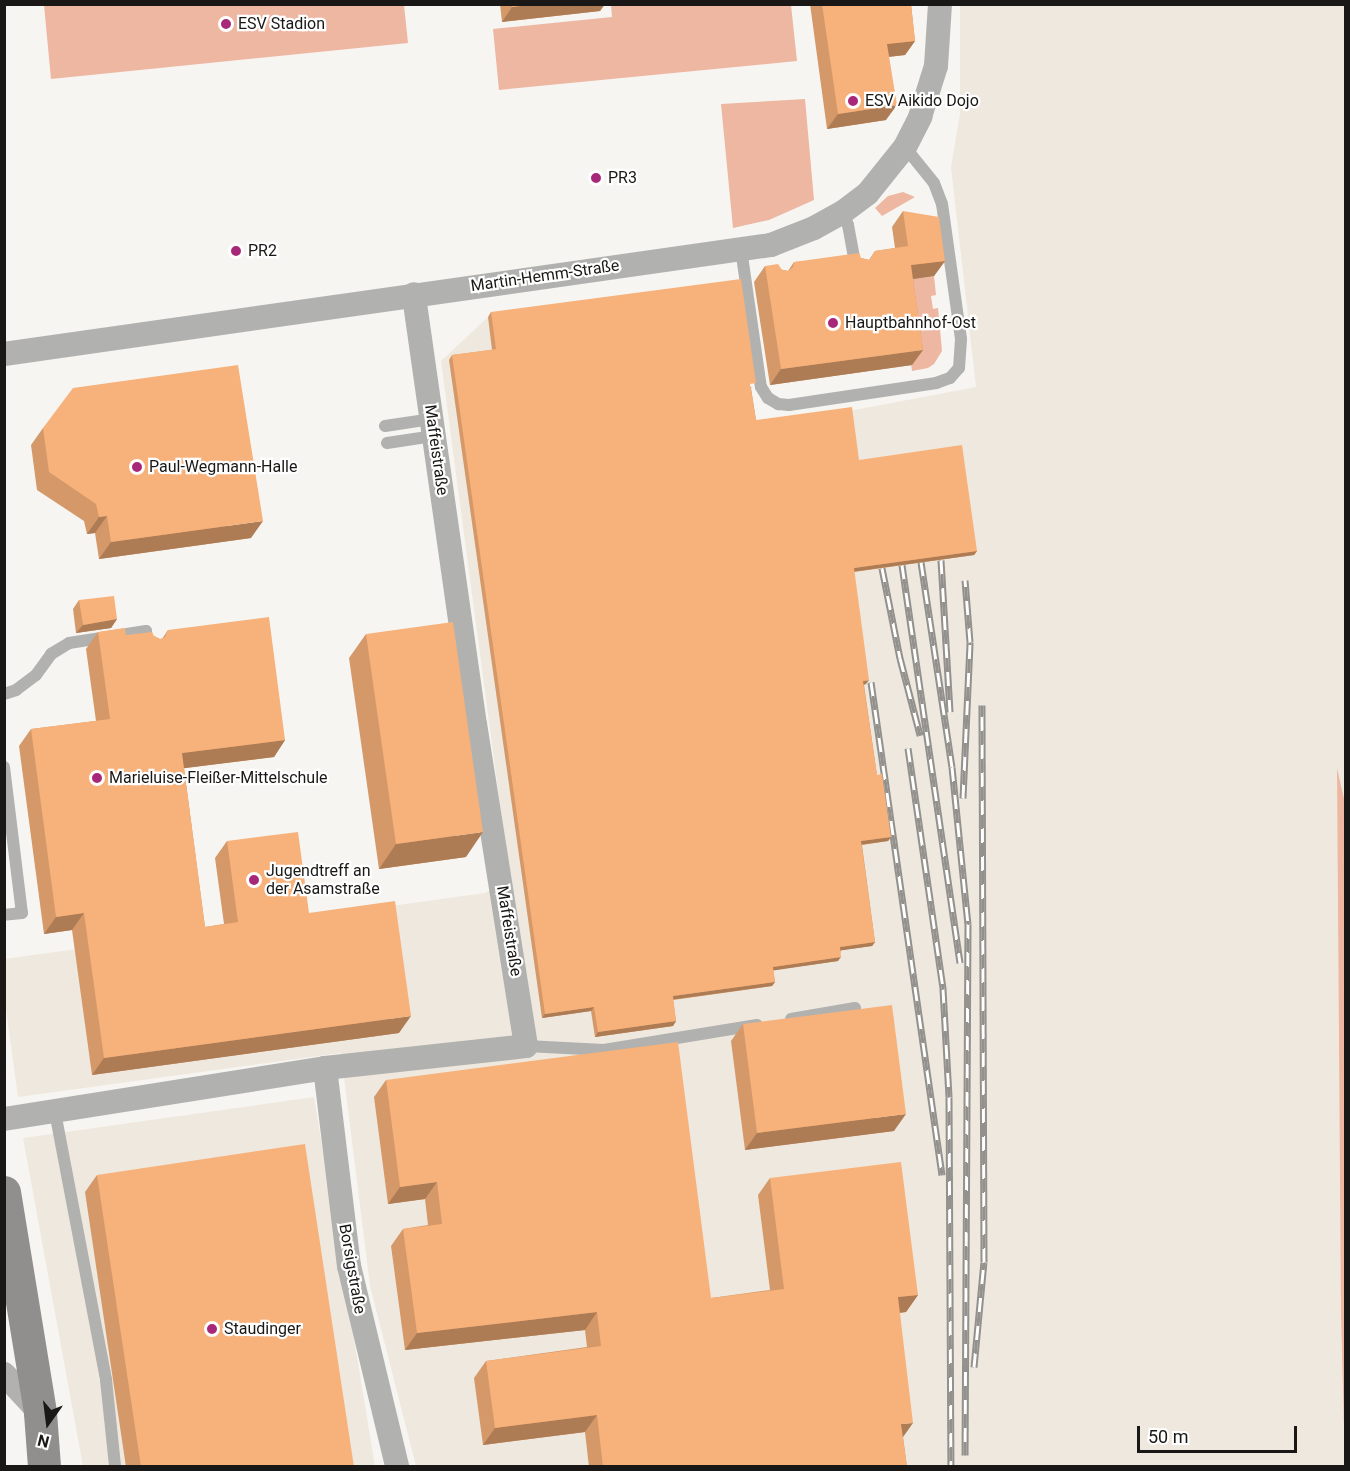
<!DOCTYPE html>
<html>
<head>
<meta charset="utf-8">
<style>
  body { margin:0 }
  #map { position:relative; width:1350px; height:1471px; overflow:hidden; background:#f7f5f1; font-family:Roboto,sans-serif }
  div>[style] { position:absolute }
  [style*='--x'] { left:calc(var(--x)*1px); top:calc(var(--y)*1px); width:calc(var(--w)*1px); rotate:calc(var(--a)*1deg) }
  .built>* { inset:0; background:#efe8de }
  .green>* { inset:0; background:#edb7a2 }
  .lane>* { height:12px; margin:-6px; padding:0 6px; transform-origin:6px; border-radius:6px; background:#b1b1af }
  .street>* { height:24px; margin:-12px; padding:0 12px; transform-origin:12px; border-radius:12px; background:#b1b1af }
  .secondary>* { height:33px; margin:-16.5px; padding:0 16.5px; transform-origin:16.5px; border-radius:16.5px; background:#908f8d }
  .rail>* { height:7px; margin-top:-3.5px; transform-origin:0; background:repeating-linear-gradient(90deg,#fff 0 14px,#92918d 0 28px); box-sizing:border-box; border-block:2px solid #92918d }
  .wall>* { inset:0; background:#d49869 }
  .shaded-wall>* { inset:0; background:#ad7c55 }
  .building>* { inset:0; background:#f7b17a }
  .dots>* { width:16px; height:16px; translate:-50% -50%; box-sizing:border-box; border:3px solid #fff; border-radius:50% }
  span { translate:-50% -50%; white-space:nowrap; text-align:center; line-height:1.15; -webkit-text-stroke:4.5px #fff; paint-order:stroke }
  .poi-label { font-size:16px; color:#191816 }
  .left { translate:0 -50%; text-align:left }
  .street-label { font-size:16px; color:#191816 }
  .frame { position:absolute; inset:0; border:6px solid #191816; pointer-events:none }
  .north { position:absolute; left:18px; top:1393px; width:60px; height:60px; -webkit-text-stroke:4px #fff; paint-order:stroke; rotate:194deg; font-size:16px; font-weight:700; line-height:24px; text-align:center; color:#191816 }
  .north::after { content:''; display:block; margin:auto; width:21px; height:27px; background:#191816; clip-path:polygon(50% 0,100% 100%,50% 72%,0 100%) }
  .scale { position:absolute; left:1137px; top:1426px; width:160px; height:27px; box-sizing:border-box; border:3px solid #191816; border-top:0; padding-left:8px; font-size:18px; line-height:21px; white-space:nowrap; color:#191816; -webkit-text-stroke:4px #fff; paint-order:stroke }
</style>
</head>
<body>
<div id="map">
  <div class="built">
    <i style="clip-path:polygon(960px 5px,1345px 5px,1345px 1466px,416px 1466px,370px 1286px,341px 1053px,18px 1097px,5px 1002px,4px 959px,485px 893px,510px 880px,441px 361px,488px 317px,732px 283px,753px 424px,849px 411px,976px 387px,951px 167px,960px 114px)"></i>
    <i style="clip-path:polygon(314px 1097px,375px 1466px,83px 1466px,23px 1138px)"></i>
  </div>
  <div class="green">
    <i style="clip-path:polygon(44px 5px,404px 5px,408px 43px,51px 79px)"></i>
    <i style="clip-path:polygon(611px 5px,791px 5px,797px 61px,499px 90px,493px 29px,612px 17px)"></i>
    <i style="clip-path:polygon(805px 99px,814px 200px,769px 220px,733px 228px,721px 104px)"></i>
    <i style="clip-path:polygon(903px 192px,915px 197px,882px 216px,875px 208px,888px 196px)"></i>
    <i style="clip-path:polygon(934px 276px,936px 295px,931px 296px,933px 309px,938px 308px,942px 351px,934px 364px,928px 368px,912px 371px,900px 281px)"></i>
    <i style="clip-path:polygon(1337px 768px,1346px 808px,1345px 1466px,1341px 1313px)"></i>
  </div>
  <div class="lane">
    <i style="--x:843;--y:212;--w:14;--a:69"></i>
    <i style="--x:848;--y:225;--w:44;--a:79.5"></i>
    <i style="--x:741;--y:249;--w:139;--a:81.8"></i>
    <i style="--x:761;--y:387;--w:13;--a:58"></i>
    <i style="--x:768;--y:398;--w:12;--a:31"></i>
    <i style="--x:778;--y:404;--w:11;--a:5"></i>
    <i style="--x:789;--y:405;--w:149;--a:-8.5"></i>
    <i style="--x:936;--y:383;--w:15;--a:-20"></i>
    <i style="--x:950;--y:378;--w:13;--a:-48"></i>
    <i style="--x:959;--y:368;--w:29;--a:-86"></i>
    <i style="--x:961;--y:339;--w:136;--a:-98"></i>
    <i style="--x:942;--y:204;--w:22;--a:-111"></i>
    <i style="--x:934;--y:183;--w:46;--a:-128.9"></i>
    <i style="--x:385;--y:426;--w:48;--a:-8.5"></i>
    <i style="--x:387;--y:443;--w:48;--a:-8.5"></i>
    <i style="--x:4;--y:694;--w:13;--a:-18"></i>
    <i style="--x:16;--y:690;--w:25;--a:-37"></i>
    <i style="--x:36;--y:675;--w:26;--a:-54"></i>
    <i style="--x:51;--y:654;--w:21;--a:-31"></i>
    <i style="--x:69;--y:643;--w:78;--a:-8.9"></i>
    <i style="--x:146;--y:631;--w:17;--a:83"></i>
    <i style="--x:4;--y:767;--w:147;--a:83"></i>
    <i style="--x:22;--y:913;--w:18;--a:174"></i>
    <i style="--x:791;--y:1019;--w:65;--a:-9.8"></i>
    <i style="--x:526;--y:1046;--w:78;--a:2.9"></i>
    <i style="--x:604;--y:1050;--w:155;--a:-9.3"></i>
    <i style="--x:55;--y:1112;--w:273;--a:79.2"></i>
    <i style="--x:106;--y:1380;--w:86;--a:84"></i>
  </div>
  <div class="street">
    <i style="--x:4;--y:354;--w:775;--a:-8.09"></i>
    <i style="--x:771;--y:245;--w:46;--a:-21.6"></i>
    <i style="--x:814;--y:228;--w:33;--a:-29"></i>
    <i style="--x:843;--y:212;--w:31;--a:-37"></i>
    <i style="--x:868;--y:193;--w:59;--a:-51.2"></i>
    <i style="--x:905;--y:147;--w:34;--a:-63"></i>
    <i style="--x:920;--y:117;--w:53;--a:-72.6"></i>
    <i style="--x:936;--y:66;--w:62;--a:-86.3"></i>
    <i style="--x:325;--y:1068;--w:199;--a:83.1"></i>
    <i style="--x:349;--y:1266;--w:206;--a:76.5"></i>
    <i style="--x:4;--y:1119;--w:325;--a:-9"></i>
    <i style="--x:325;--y:1068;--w:202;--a:-6.2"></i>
    <i style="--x:526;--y:1046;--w:325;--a:-99"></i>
    <i style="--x:475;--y:725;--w:435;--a:-98.1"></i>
    <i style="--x:4;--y:1374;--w:53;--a:47.3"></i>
  </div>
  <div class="secondary">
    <i style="--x:4;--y:1192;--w:224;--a:80.7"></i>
    <i style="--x:40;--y:1413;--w:53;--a:85.7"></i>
  </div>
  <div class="rail">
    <i style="--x:941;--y:560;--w:152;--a:86.6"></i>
    <i style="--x:921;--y:562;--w:207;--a:81.4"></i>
    <i style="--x:952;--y:767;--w:158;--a:84.2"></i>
    <i style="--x:968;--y:924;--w:531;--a:90.32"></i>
    <i style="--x:902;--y:565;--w:402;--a:81.7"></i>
    <i style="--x:882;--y:568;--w:92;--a:78.7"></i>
    <i style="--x:900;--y:658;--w:80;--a:75.4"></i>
    <i style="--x:871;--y:682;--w:498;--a:81.8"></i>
    <i style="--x:908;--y:748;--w:244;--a:81.7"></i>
    <i style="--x:943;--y:989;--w:108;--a:86.8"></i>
    <i style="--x:949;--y:1097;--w:369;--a:89.7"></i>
    <i style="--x:963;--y:798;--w:156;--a:-87.4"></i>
    <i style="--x:970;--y:642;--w:62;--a:-94.6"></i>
    <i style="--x:974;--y:1367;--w:105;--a:-84.6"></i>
    <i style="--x:984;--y:1262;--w:557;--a:-90.21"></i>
  </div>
  <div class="wall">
    <i style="clip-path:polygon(500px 4px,605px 4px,600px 11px,502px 22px)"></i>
    <i style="clip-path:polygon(810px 4px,911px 4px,915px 41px,905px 55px,889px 57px,886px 120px,827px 129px)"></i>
    <i style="clip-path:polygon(903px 211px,945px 261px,934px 276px,913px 279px,923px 350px,912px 365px,770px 385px,754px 282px,765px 266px,788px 271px,794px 262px,861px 258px,869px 260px,875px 251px,895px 248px,892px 227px)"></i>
    <i style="clip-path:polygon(491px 312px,753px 388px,751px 388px,756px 420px,859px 460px,977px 551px,974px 555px,854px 572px,866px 684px,864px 685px,877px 775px,891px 837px,888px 841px,862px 845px,875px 942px,872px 946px,841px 950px,838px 961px,773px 970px,775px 982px,772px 986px,673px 1000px,676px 1021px,673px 1026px,595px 1037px,591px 1011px,542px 1018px,449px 360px,452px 355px,492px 350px,488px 317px)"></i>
    <i style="clip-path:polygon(43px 428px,251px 538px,99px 559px,95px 533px,87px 534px,84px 521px,37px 490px,31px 445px)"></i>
    <i style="clip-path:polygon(79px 600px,117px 619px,111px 628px,76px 633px,73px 609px)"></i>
    <i style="clip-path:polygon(168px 630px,285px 740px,274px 757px,184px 768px,205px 927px,224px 924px,215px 858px,227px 841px,309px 913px,399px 1033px,92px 1075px,72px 930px,44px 934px,19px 746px,31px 729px,96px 721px,86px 649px,98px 632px,126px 635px,154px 636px,160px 639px,162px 639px)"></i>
    <i style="clip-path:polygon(366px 634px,466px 857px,379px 869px,349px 658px)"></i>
    <i style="clip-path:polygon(743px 1024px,894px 1131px,745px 1150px,731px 1041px)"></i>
    <i style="clip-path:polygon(386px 1080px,711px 1298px,770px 1290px,758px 1195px,770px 1178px,918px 1295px,906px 1312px,900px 1313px,903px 1437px,907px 1467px,589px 1467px,585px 1432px,483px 1445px,474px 1378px,486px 1361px,587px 1347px,585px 1330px,405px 1350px,391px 1246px,403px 1229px,428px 1225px,425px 1199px,388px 1204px,374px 1097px)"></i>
    <i style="clip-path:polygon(97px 1175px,354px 1467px,126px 1467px,85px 1192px)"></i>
  </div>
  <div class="shaded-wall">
    <i style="clip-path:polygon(536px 4px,605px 4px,600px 11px,502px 22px,512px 7px)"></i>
    <i style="clip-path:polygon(915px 41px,905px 55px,877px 58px,887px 44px)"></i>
    <i style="clip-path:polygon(897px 105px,886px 120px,827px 129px,838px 114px)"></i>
    <i style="clip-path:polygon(945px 261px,934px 276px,900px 281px,911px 265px)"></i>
    <i style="clip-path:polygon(923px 350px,912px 365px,770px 385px,781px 369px)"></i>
    <i style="clip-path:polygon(107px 516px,95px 533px,87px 534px,99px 517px)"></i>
    <i style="clip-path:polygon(263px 521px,251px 538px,99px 559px,111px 542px)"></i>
    <i style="clip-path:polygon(977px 551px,974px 555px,851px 572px,854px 568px)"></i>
    <i style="clip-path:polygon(117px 619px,111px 628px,76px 633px,83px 625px)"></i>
    <i style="clip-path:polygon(869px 680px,866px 684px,860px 685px,863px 681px)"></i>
    <i style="clip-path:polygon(285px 740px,274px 757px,170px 770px,182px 753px)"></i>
    <i style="clip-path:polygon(483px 832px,466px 857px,379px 869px,396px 844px)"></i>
    <i style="clip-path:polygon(891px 837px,888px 841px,858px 845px,861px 841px)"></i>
    <i style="clip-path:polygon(84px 913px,72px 930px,44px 934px,56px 917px)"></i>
    <i style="clip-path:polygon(875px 942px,872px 946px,837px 951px,840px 947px)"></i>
    <i style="clip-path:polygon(841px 957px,838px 961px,770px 971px,773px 967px)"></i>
    <i style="clip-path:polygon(775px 982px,772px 986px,669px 1000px,673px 996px)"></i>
    <i style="clip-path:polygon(594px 1007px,591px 1011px,542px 1018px,545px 1014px)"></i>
    <i style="clip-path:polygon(411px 1016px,399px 1033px,92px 1075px,104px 1058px)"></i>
    <i style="clip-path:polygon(676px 1021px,673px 1026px,595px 1037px,598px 1032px)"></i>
    <i style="clip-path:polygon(906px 1114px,894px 1131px,745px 1150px,757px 1133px)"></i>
    <i style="clip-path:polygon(437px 1182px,425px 1199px,388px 1204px,400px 1187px)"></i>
    <i style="clip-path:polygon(918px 1295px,906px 1312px,886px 1314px,898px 1297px)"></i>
    <i style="clip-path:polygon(597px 1312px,585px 1330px,405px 1350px,417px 1333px)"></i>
    <i style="clip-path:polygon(597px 1415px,585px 1432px,483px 1445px,495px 1428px)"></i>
    <i style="clip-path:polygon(913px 1423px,901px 1440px,901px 1424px)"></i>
  </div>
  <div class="building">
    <i style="clip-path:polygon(512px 4px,536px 4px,512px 7px)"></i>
    <i style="clip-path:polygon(822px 4px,911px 4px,915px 41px,887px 44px,897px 105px,838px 114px)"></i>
    <i style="clip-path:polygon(903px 211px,939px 217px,945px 261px,911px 265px,923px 350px,781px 369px,765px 266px,778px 264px,782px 270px,788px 271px,793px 267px,794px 262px,859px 253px,861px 258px,869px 260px,875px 251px,908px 246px)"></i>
    <i style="clip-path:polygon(741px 279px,756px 383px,750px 384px,756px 420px,852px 407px,859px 460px,962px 445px,977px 551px,854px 568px,869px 680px,863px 681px,877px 775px,882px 774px,891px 837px,861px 841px,875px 942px,840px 947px,841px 957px,773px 967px,775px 982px,673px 996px,676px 1021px,598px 1032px,594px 1007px,545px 1014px,452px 355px,496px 349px,491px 312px)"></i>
    <i style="clip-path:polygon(238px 365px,263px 521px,111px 542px,107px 516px,99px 517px,96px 504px,49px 472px,43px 428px,73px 388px)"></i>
    <i style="clip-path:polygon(114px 596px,117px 619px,83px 625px,79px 600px)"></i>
    <i style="clip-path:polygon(269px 617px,285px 740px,182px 753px,205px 927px,238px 922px,227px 841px,298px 832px,309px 913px,395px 901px,411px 1016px,104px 1058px,84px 913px,56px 917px,31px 729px,110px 719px,98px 632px,125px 628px,126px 635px,152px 632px,154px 636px,160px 639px,165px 637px,168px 630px)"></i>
    <i style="clip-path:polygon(453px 622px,483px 832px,396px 844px,366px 634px)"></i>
    <i style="clip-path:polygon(892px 1005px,906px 1114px,757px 1133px,743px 1024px)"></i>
    <i style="clip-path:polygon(678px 1042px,711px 1298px,784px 1289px,770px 1178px,901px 1162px,918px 1295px,898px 1297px,913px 1423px,901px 1424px,907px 1467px,603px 1467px,597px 1415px,495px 1428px,486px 1361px,601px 1346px,597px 1312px,417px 1333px,403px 1229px,442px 1224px,437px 1182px,400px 1187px,386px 1080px)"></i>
    <i style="clip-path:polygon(305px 1144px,354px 1467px,141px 1467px,97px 1175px)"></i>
  </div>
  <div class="dots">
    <i style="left:226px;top:24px;background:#a72879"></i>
    <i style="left:853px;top:101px;background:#a72879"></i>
    <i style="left:596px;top:178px;background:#a72879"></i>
    <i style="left:236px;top:251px;background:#a72879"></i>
    <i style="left:833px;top:323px;background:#a72879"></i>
    <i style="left:137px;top:467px;background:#a72879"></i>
    <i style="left:97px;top:778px;background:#a72879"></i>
    <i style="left:254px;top:880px;background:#a72879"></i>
    <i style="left:212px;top:1329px;background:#a72879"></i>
  </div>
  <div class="poi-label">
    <span class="left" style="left:238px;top:24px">ESV Stadion</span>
    <span class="left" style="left:865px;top:101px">ESV Aikido Dojo</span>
    <span class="left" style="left:608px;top:178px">PR3</span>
    <span class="left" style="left:248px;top:251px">PR2</span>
    <span class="left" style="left:845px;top:323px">Hauptbahnhof-Ost</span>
    <span class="left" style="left:149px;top:467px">Paul-Wegmann-Halle</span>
    <span class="left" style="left:109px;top:778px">Marieluise-Fleißer-Mittelschule</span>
    <span class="left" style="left:266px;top:880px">Jugendtreff an<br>der Asamstraße</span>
    <span class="left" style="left:224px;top:1329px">Staudinger</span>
  </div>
  <div class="street-label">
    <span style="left:545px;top:276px;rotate:-8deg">Martin-Hemm-Straße</span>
    <span style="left:436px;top:450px;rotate:82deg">Maffeistraße</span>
    <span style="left:509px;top:931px;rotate:81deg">Maffeistraße</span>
    <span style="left:352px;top:1269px;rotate:80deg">Borsigstraße</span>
  </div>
  <div class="frame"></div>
  <div class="north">N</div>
  <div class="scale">50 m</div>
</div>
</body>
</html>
